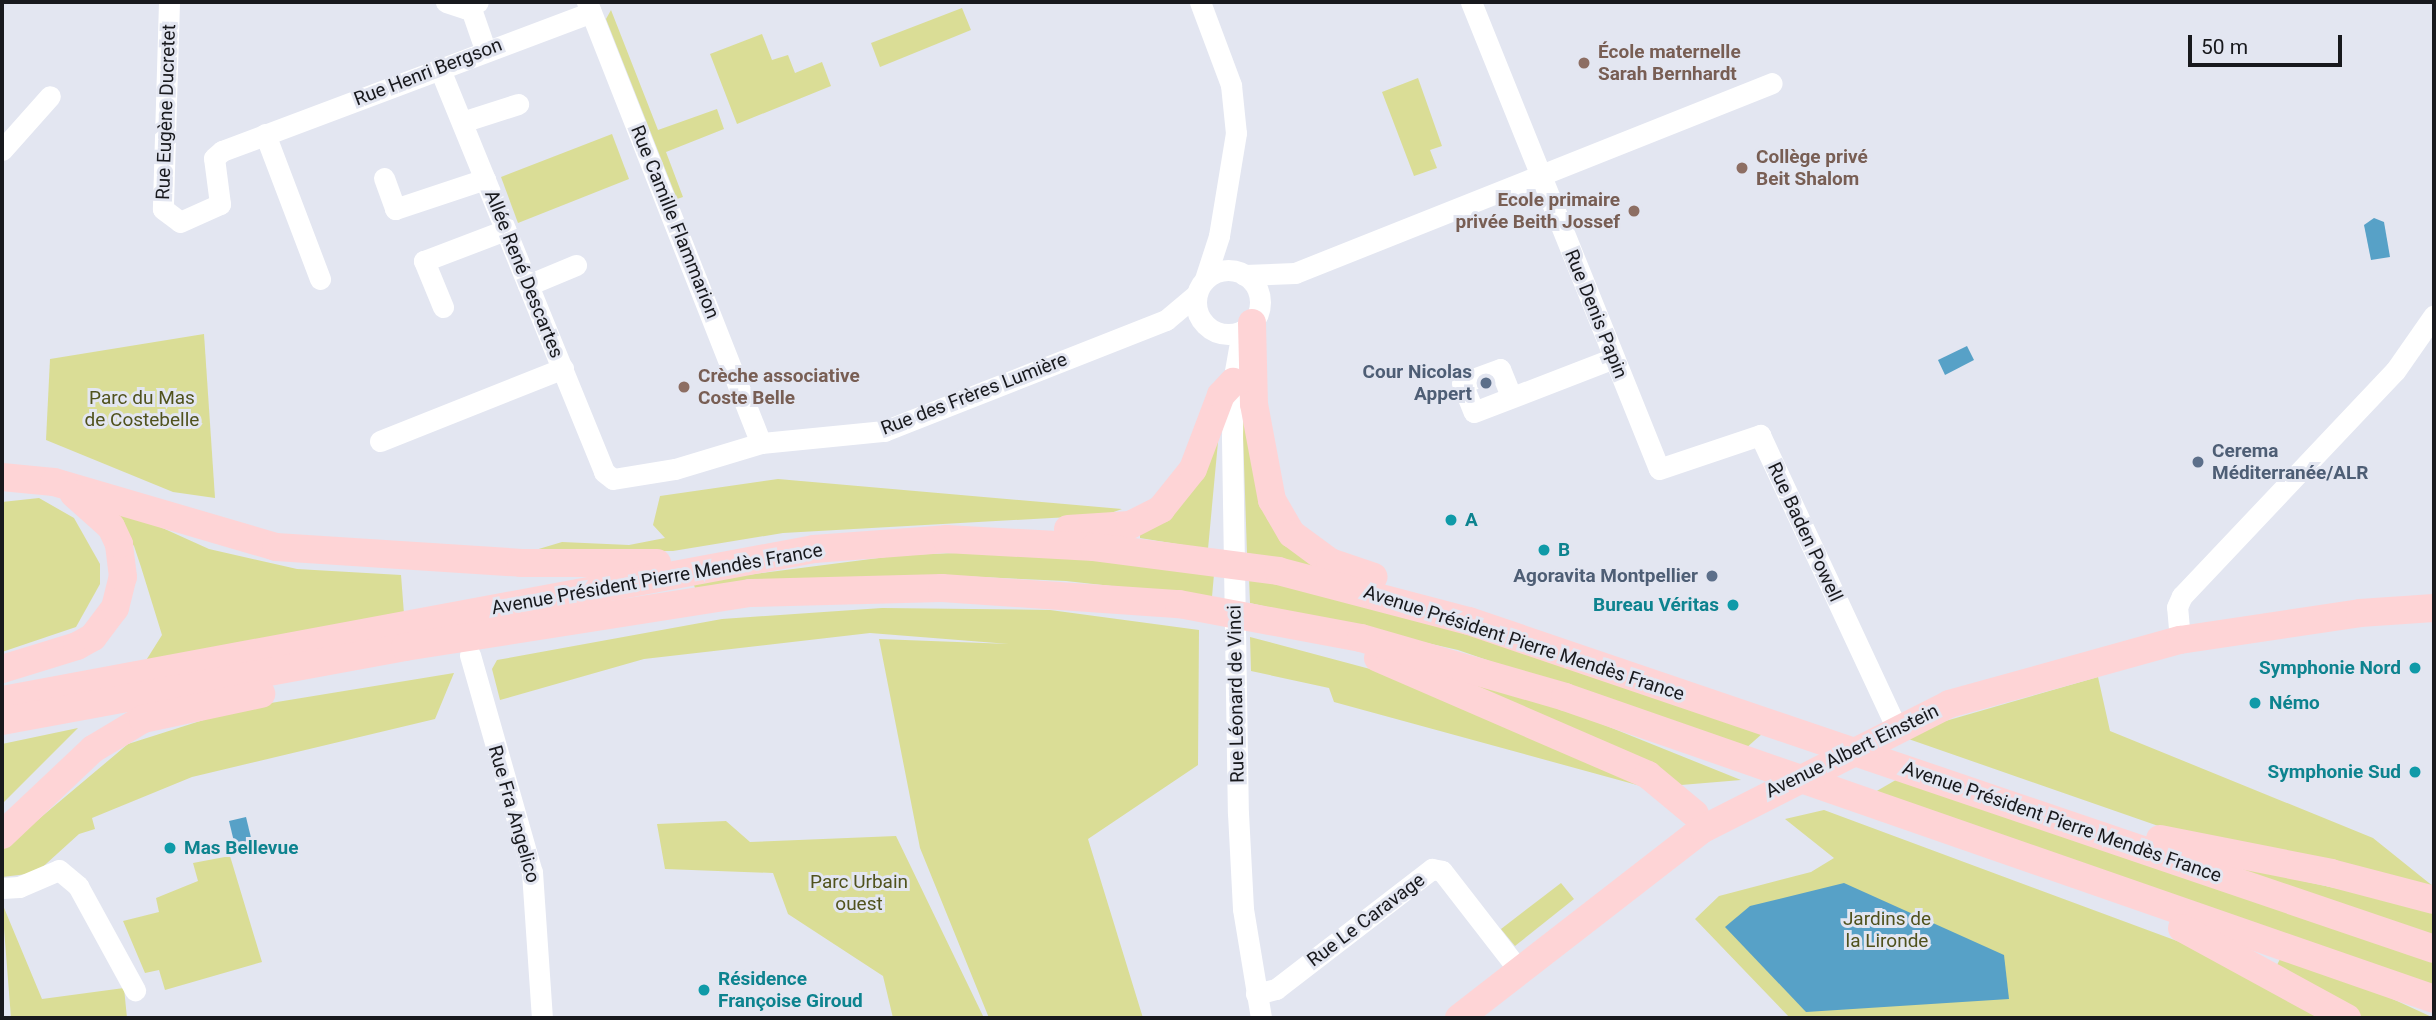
<!DOCTYPE html>
<html>
<head>
<meta charset="utf-8">
<style>
  body { margin:0 }
  #map { position:relative; width:2436px; height:1020px; overflow:hidden; background:#e3e6f1; font-family:Roboto,sans-serif }
  div>[style] { position:absolute }
  [style*='--x'] { left:calc(var(--x)*1px); top:calc(var(--y)*1px); width:calc(var(--w)*1px); rotate:calc(var(--a)*1deg) }
  .green>* { inset:0; background:#dadd96 }
  .water>* { inset:0; background:#57a1c7 }
  .minor>* { height:21px; margin:-10.5px; padding:0 10.5px; transform-origin:10.5px; border-radius:10.5px; background:#fff }
  .minor>.ring { margin:-10.5px; padding:0; box-sizing:content-box; background:none; border:21px solid #fff; border-radius:50% }
  .major>* { height:28px; margin:-14px; padding:0 14px; transform-origin:14px; border-radius:14px; background:#fed4d6 }
  .dots>* { width:19px; height:19px; translate:-50% -50%; box-sizing:border-box; border:4px solid #e3e6f1; border-radius:50% }
  span { translate:-50% -50%; white-space:nowrap; text-align:center; line-height:1.15; -webkit-text-stroke:6px #e3e6f1; paint-order:stroke }
  .education-label { font-size:19px; color:#785e54; font-weight:700 }
  .left { translate:0 -50%; text-align:left }
  .right { translate:-100% -50%; text-align:right }
  .street-label { font-size:19px; color:#18191d }
  .service-label { font-size:19px; color:#4e5e75; font-weight:700 }
  .park-label { font-size:19px; color:#50521d }
  .culture-label { font-size:19px; color:#0d838f; font-weight:700 }
  .frame { position:absolute; inset:0; border:4px solid #18191d; pointer-events:none }
  .scale { position:absolute; left:2188px; top:35px; width:154px; height:32px; box-sizing:border-box; border:4px solid #18191d; border-top:0; padding-left:9px; font-size:21px; line-height:24px; white-space:nowrap; color:#18191d; -webkit-text-stroke:5px #e3e6f1; paint-order:stroke }
</style>
</head>
<body>
<div id="map">
  <div class="green">
    <i style="clip-path:polygon(962px 8px,971px 30px,880px 67px,871px 43px)"></i>
    <i style="clip-path:polygon(611px 10px,658px 130px,717px 109px,724px 129px,666px 152px,683px 197px,677px 199px,606px 19px)"></i>
    <i style="clip-path:polygon(762px 34px,772px 60px,788px 55px,795px 73px,822px 62px,831px 86px,737px 124px,710px 54px)"></i>
    <i style="clip-path:polygon(1418px 78px,1442px 146px,1430px 150px,1437px 168px,1414px 176px,1382px 92px)"></i>
    <i style="clip-path:polygon(612px 134px,629px 179px,518px 223px,501px 177px)"></i>
    <i style="clip-path:polygon(204px 334px,215px 498px,173px 492px,46px 440px,50px 359px)"></i>
    <i style="clip-path:polygon(1242px 404px,1267px 519px,1287px 546px,1319px 568px,1247px 553px)"></i>
    <i style="clip-path:polygon(1219px 431px,1208px 549px,1140px 538px,1140px 530px)"></i>
    <i style="clip-path:polygon(778px 479px,1122px 509px,1105px 515px,783px 533px,673px 551px,532px 551px,562px 542px,629px 545px,665px 538px,653px 525px,660px 496px)"></i>
    <i style="clip-path:polygon(39px 498px,74px 518px,100px 564px,100px 584px,76px 627px,2px 652px,2px 502px)"></i>
    <i style="clip-path:polygon(96px 498px,209px 549px,297px 569px,401px 575px,404px 614px,145px 662px,162px 635px,141px 567px,134px 546px)"></i>
    <i style="clip-path:polygon(1012px 551px,1214px 574px,1212px 597px,1066px 581px,939px 575px,695px 588px,693px 582px,902px 555px)"></i>
    <i style="clip-path:polygon(1249px 577px,1478px 637px,1763px 733px,1745px 749px,1458px 650px,1250px 603px)"></i>
    <i style="clip-path:polygon(882px 608px,1050px 610px,1199px 630px,1198px 765px,1088px 839px,1143px 1018px,989px 1018px,920px 848px,879px 639px,1009px 644px,870px 633px,644px 659px,500px 700px,492px 669px,497px 660px,722px 619px)"></i>
    <i style="clip-path:polygon(1250px 637px,1385px 673px,1648px 788px,1334px 702px,1329px 688px,1251px 671px)"></i>
    <i style="clip-path:polygon(1438px 670px,1572px 712px,1741px 780px,1681px 785px)"></i>
    <i style="clip-path:polygon(454px 673px,435px 719px,192px 777px,92px 818px,95px 829px,79px 834px,36px 873px,2px 877px,2px 850px,128px 744px,241px 708px)"></i>
    <i style="clip-path:polygon(2098px 677px,2110px 731px,2373px 838px,2434px 887px,2190px 837px,1897px 735px)"></i>
    <i style="clip-path:polygon(78px 728px,2px 804px,2px 744px)"></i>
    <i style="clip-path:polygon(1901px 777px,2434px 962px,2434px 987px,1875px 792px)"></i>
    <i style="clip-path:polygon(1824px 810px,2196px 948px,2321px 1018px,1790px 1018px,1695px 919px,1719px 896px,1811px 872px,1834px 858px,1785px 819px)"></i>
    <i style="clip-path:polygon(726px 821px,750px 842px,896px 836px,984px 1018px,893px 1018px,883px 976px,788px 914px,773px 873px,665px 869px,657px 824px)"></i>
    <i style="clip-path:polygon(230px 856px,262px 962px,165px 990px,159px 970px,145px 973px,123px 921px,159px 912px,156px 898px,198px 881px,193px 863px)"></i>
    <i style="clip-path:polygon(2244px 868px,2434px 910px,2434px 938px,2242px 873px)"></i>
    <i style="clip-path:polygon(1561px 883px,1574px 899px,1515px 946px,1501px 929px)"></i>
    <i style="clip-path:polygon(2px 903px,42px 999px,124px 988px,127px 1018px,11px 1018px)"></i>
    <i style="clip-path:polygon(2280px 959px,2384px 995px,2434px 1018px,2363px 1018px,2276px 967px)"></i>
  </div>
  <div class="water">
    <i style="clip-path:polygon(2374px 218px,2384px 222px,2390px 257px,2371px 260px,2364px 225px)"></i>
    <i style="clip-path:polygon(1967px 346px,1974px 360px,1945px 375px,1938px 360px)"></i>
    <i style="clip-path:polygon(246px 817px,253px 846px,236px 850px,229px 821px)"></i>
    <i style="clip-path:polygon(1844px 883px,2004px 955px,2009px 999px,1806px 1012px,1725px 927px,1750px 906px)"></i>
  </div>
  <div class="minor">
    <i style="--x:169;--y:2;--w:207;--a:91.7"></i>
    <i style="--x:163;--y:209;--w:21;--a:37"></i>
    <i style="--x:180;--y:222;--w:44;--a:-24.2"></i>
    <i style="--x:220;--y:204;--w:46;--a:-97.4"></i>
    <i style="--x:214;--y:158;--w:11;--a:-41"></i>
    <i style="--x:222;--y:151;--w:394;--a:-20.6"></i>
    <i style="--x:446;--y:2;--w:20;--a:18"></i>
    <i style="--x:465;--y:8;--w:14;--a:-25"></i>
    <i style="--x:587;--y:2;--w:474;--a:68.5"></i>
    <i style="--x:1200;--y:2;--w:89;--a:69.5"></i>
    <i style="--x:1231;--y:85;--w:48;--a:84.1"></i>
    <i style="--x:1236;--y:133;--w:104;--a:99.4"></i>
    <i style="--x:1219;--y:236;--w:45;--a:108"></i>
    <i style="--x:1471;--y:2;--w:503;--a:68.07"></i>
    <i style="--x:1659;--y:469;--w:107;--a:-18.6"></i>
    <i style="--x:1760;--y:435;--w:322;--a:65"></i>
    <i style="--x:470;--y:6;--w:46;--a:70.8"></i>
    <i style="--x:439;--y:67;--w:437;--a:67.8"></i>
    <i style="--x:604;--y:472;--w:11;--a:38"></i>
    <i style="--x:613;--y:479;--w:63;--a:-9.2"></i>
    <i style="--x:675;--y:469;--w:90;--a:-16.8"></i>
    <i style="--x:761;--y:443;--w:124;--a:-5.6"></i>
    <i style="--x:884;--y:431;--w:303;--a:-21.5"></i>
    <i style="--x:1166;--y:320;--w:40;--a:-40"></i>
    <i style="--x:462;--y:122;--w:59;--a:-17.8"></i>
    <i style="--x:265;--y:134;--w:155;--a:69.2"></i>
    <i style="--x:2;--y:150;--w:72;--a:-48.4"></i>
    <i style="--x:384;--y:178;--w:33;--a:70"></i>
    <i style="--x:395;--y:209;--w:95;--a:-18.4"></i>
    <i class="ring" style="left:1196px;top:270px;width:43px;height:43px"></i>
    <i style="--x:1244;--y:275;--w:51;--a:-2.2"></i>
    <i style="--x:1295;--y:273;--w:513;--a:-21.72"></i>
    <i style="--x:528;--y:285;--w:52;--a:-22.6"></i>
    <i style="--x:443;--y:307;--w:50;--a:-112.4"></i>
    <i style="--x:424;--y:261;--w:87;--a:-20.9"></i>
    <i style="--x:1242;--y:331;--w:52;--a:100"></i>
    <i style="--x:1233;--y:382;--w:56;--a:91"></i>
    <i style="--x:1232;--y:438;--w:375;--a:89.1"></i>
    <i style="--x:1238;--y:813;--w:96;--a:87"></i>
    <i style="--x:1243;--y:909;--w:110;--a:80.6"></i>
    <i style="--x:1511;--y:396;--w:29;--a:-112"></i>
    <i style="--x:1500;--y:369;--w:40;--a:159.8"></i>
    <i style="--x:1462;--y:383;--w:31;--a:68"></i>
    <i style="--x:1474;--y:412;--w:150;--a:-21.1"></i>
    <i style="--x:380;--y:441;--w:197;--a:-21.7"></i>
    <i style="--x:2180;--y:640;--w:33;--a:-95"></i>
    <i style="--x:2177;--y:607;--w:12;--a:-66"></i>
    <i style="--x:2182;--y:596;--w:310;--a:-46.6"></i>
    <i style="--x:2395;--y:371;--w:68;--a:-55.1"></i>
    <i style="--x:470;--y:655;--w:226;--a:74.1"></i>
    <i style="--x:532;--y:872;--w:146;--a:86.1"></i>
    <i style="--x:2;--y:888;--w:17;--a:-3"></i>
    <i style="--x:19;--y:887;--w:43;--a:-23"></i>
    <i style="--x:59;--y:870;--w:25;--a:40"></i>
    <i style="--x:78;--y:886;--w:119;--a:61.3"></i>
    <i style="--x:1256;--y:994;--w:21;--a:-14"></i>
    <i style="--x:1276;--y:989;--w:197;--a:-37.6"></i>
    <i style="--x:1432;--y:869;--w:10;--a:11"></i>
    <i style="--x:1442;--y:871;--w:124;--a:52.2"></i>
  </div>
  <div class="major">
    <i style="--x:1252;--y:323;--w:81;--a:88.6"></i>
    <i style="--x:1254;--y:404;--w:98;--a:79.4"></i>
    <i style="--x:1272;--y:500;--w:39;--a:60"></i>
    <i style="--x:1292;--y:534;--w:47;--a:36.4"></i>
    <i style="--x:1330;--y:562;--w:46;--a:18.8"></i>
    <i style="--x:2;--y:477;--w:52;--a:5.5"></i>
    <i style="--x:54;--y:482;--w:231;--a:16.3"></i>
    <i style="--x:276;--y:547;--w:246;--a:3.7"></i>
    <i style="--x:521;--y:563;--w:136;--a:0"></i>
    <i style="--x:1068;--y:529;--w:62;--a:-3.7"></i>
    <i style="--x:1130;--y:525;--w:35;--a:-27"></i>
    <i style="--x:1161;--y:509;--w:51;--a:-51.3"></i>
    <i style="--x:1193;--y:469;--w:79;--a:-69.3"></i>
    <i style="--x:1221;--y:395;--w:18;--a:-47"></i>
    <i style="--x:1378;--y:658;--w:294;--a:23.4"></i>
    <i style="--x:1648;--y:775;--w:61;--a:39.7"></i>
    <i style="--x:2;--y:669;--w:78;--a:-17"></i>
    <i style="--x:77;--y:646;--w:18;--a:-29"></i>
    <i style="--x:93;--y:637;--w:36;--a:-53"></i>
    <i style="--x:115;--y:608;--w:32;--a:-76"></i>
    <i style="--x:123;--y:577;--w:33;--a:-97"></i>
    <i style="--x:119;--y:544;--w:19;--a:-115"></i>
    <i style="--x:111;--y:527;--w:50;--a:-138.3"></i>
    <i style="--x:2;--y:700;--w:826;--a:-10.53"></i>
    <i style="--x:814;--y:549;--w:132;--a:-4.3"></i>
    <i style="--x:946;--y:539;--w:148;--a:3.1"></i>
    <i style="--x:1094;--y:547;--w:186;--a:7.4"></i>
    <i style="--x:1278;--y:571;--w:197;--a:14.7"></i>
    <i style="--x:1469;--y:621;--w:1019;--a:18.77"></i>
    <i style="--x:2;--y:721;--w:410;--a:-10.4"></i>
    <i style="--x:405;--y:647;--w:349;--a:-8.9"></i>
    <i style="--x:750;--y:593;--w:192;--a:-1.5"></i>
    <i style="--x:942;--y:588;--w:238;--a:3.9"></i>
    <i style="--x:1179;--y:604;--w:185;--a:10.6"></i>
    <i style="--x:1361;--y:638;--w:212;--a:16.1"></i>
    <i style="--x:1565;--y:697;--w:920;--a:19.16"></i>
    <i style="--x:2;--y:835;--w:125;--a:-43.4"></i>
    <i style="--x:93;--y:749;--w:58;--a:-31"></i>
    <i style="--x:143;--y:719;--w:121;--a:-12"></i>
    <i style="--x:2160;--y:839;--w:174;--a:11.2"></i>
    <i style="--x:2331;--y:873;--w:106;--a:14.7"></i>
    <i style="--x:2182;--y:928;--w:188;--a:28.6"></i>
    <i style="--x:1459;--y:1018;--w:309;--a:-37.8"></i>
    <i style="--x:1703;--y:829;--w:276;--a:-26.9"></i>
    <i style="--x:1949;--y:704;--w:240;--a:-15.5"></i>
    <i style="--x:2180;--y:640;--w:182;--a:-8.5"></i>
    <i style="--x:2360;--y:613;--w:74;--a:-3.9"></i>
  </div>
  <div class="dots">
    <i style="left:1584px;top:63px;background:#8d6e63"></i>
    <i style="left:1742px;top:168px;background:#8d6e63"></i>
    <i style="left:1634px;top:211px;background:#8d6e63"></i>
    <i style="left:1486px;top:383px;background:#5c6f8a"></i>
    <i style="left:684px;top:387px;background:#8d6e63"></i>
    <i style="left:2198px;top:462px;background:#5c6f8a"></i>
    <i style="left:1451px;top:520px;background:#0f9aa8"></i>
    <i style="left:1544px;top:550px;background:#0f9aa8"></i>
    <i style="left:1712px;top:576px;background:#5c6f8a"></i>
    <i style="left:1733px;top:605px;background:#0f9aa8"></i>
    <i style="left:2415px;top:668px;background:#0f9aa8"></i>
    <i style="left:2255px;top:703px;background:#0f9aa8"></i>
    <i style="left:2415px;top:772px;background:#0f9aa8"></i>
    <i style="left:170px;top:848px;background:#0f9aa8"></i>
    <i style="left:704px;top:990px;background:#0f9aa8"></i>
  </div>
  <div class="education-label">
    <span class="left" style="left:1598px;top:63px">École maternelle<br>Sarah Bernhardt</span>
    <span class="left" style="left:1756px;top:168px">Collège privé<br>Beit Shalom</span>
    <span class="right" style="left:1620px;top:211px">Ecole primaire<br>privée Beith Jossef</span>
    <span class="left" style="left:698px;top:387px">Crèche associative<br>Coste Belle</span>
  </div>
  <div class="street-label">
    <span style="left:428px;top:72px;rotate:-21deg">Rue Henri Bergson</span>
    <span style="left:166px;top:112px;rotate:-88deg">Rue Eugène Ducretet</span>
    <span style="left:675px;top:222px;rotate:68deg">Rue Camille Flammarion</span>
    <span style="left:524px;top:274px;rotate:68deg">Allée René Descartes</span>
    <span style="left:1596px;top:314px;rotate:68deg">Rue Denis Papin</span>
    <span style="left:974px;top:394px;rotate:-21deg">Rue des Frères Lumière</span>
    <span style="left:1805px;top:532px;rotate:65deg">Rue Baden Powell</span>
    <span style="left:657px;top:579px;rotate:-10deg">Avenue Président Pierre Mendès France</span>
    <span style="left:1524px;top:643px;rotate:18deg">Avenue Président Pierre Mendès France</span>
    <span style="left:1236px;top:694px;rotate:-91deg">Rue Léonard de Vinci</span>
    <span style="left:1852px;top:751px;rotate:-26deg">Avenue Albert Einstein</span>
    <span style="left:514px;top:814px;rotate:74deg">Rue Fra Angelico</span>
    <span style="left:2062px;top:822px;rotate:19deg">Avenue Président Pierre Mendès France</span>
    <span style="left:1366px;top:920px;rotate:-37deg">Rue Le Caravage</span>
  </div>
  <div class="service-label">
    <span class="right" style="left:1472px;top:383px">Cour Nicolas<br>Appert</span>
    <span class="left" style="left:2212px;top:462px">Cerema<br>Méditerranée/ALR</span>
    <span class="right" style="left:1698px;top:576px">Agoravita Montpellier</span>
  </div>
  <div class="park-label">
    <span style="left:142px;top:409px">Parc du Mas<br>de Costebelle</span>
    <span style="left:859px;top:893px">Parc Urbain<br>ouest</span>
    <span style="left:1887px;top:930px">Jardins de<br>la Lironde</span>
  </div>
  <div class="culture-label">
    <span class="left" style="left:1465px;top:520px">A</span>
    <span class="left" style="left:1558px;top:550px">B</span>
    <span class="right" style="left:1719px;top:605px">Bureau Véritas</span>
    <span class="right" style="left:2401px;top:668px">Symphonie Nord</span>
    <span class="left" style="left:2269px;top:703px">Némo</span>
    <span class="right" style="left:2401px;top:772px">Symphonie Sud</span>
    <span class="left" style="left:184px;top:848px">Mas Bellevue</span>
    <span class="left" style="left:718px;top:990px">Résidence<br>Françoise Giroud</span>
  </div>
  <div class="frame"></div>
  <div class="scale">50 m</div>
</div>
</body>
</html>
